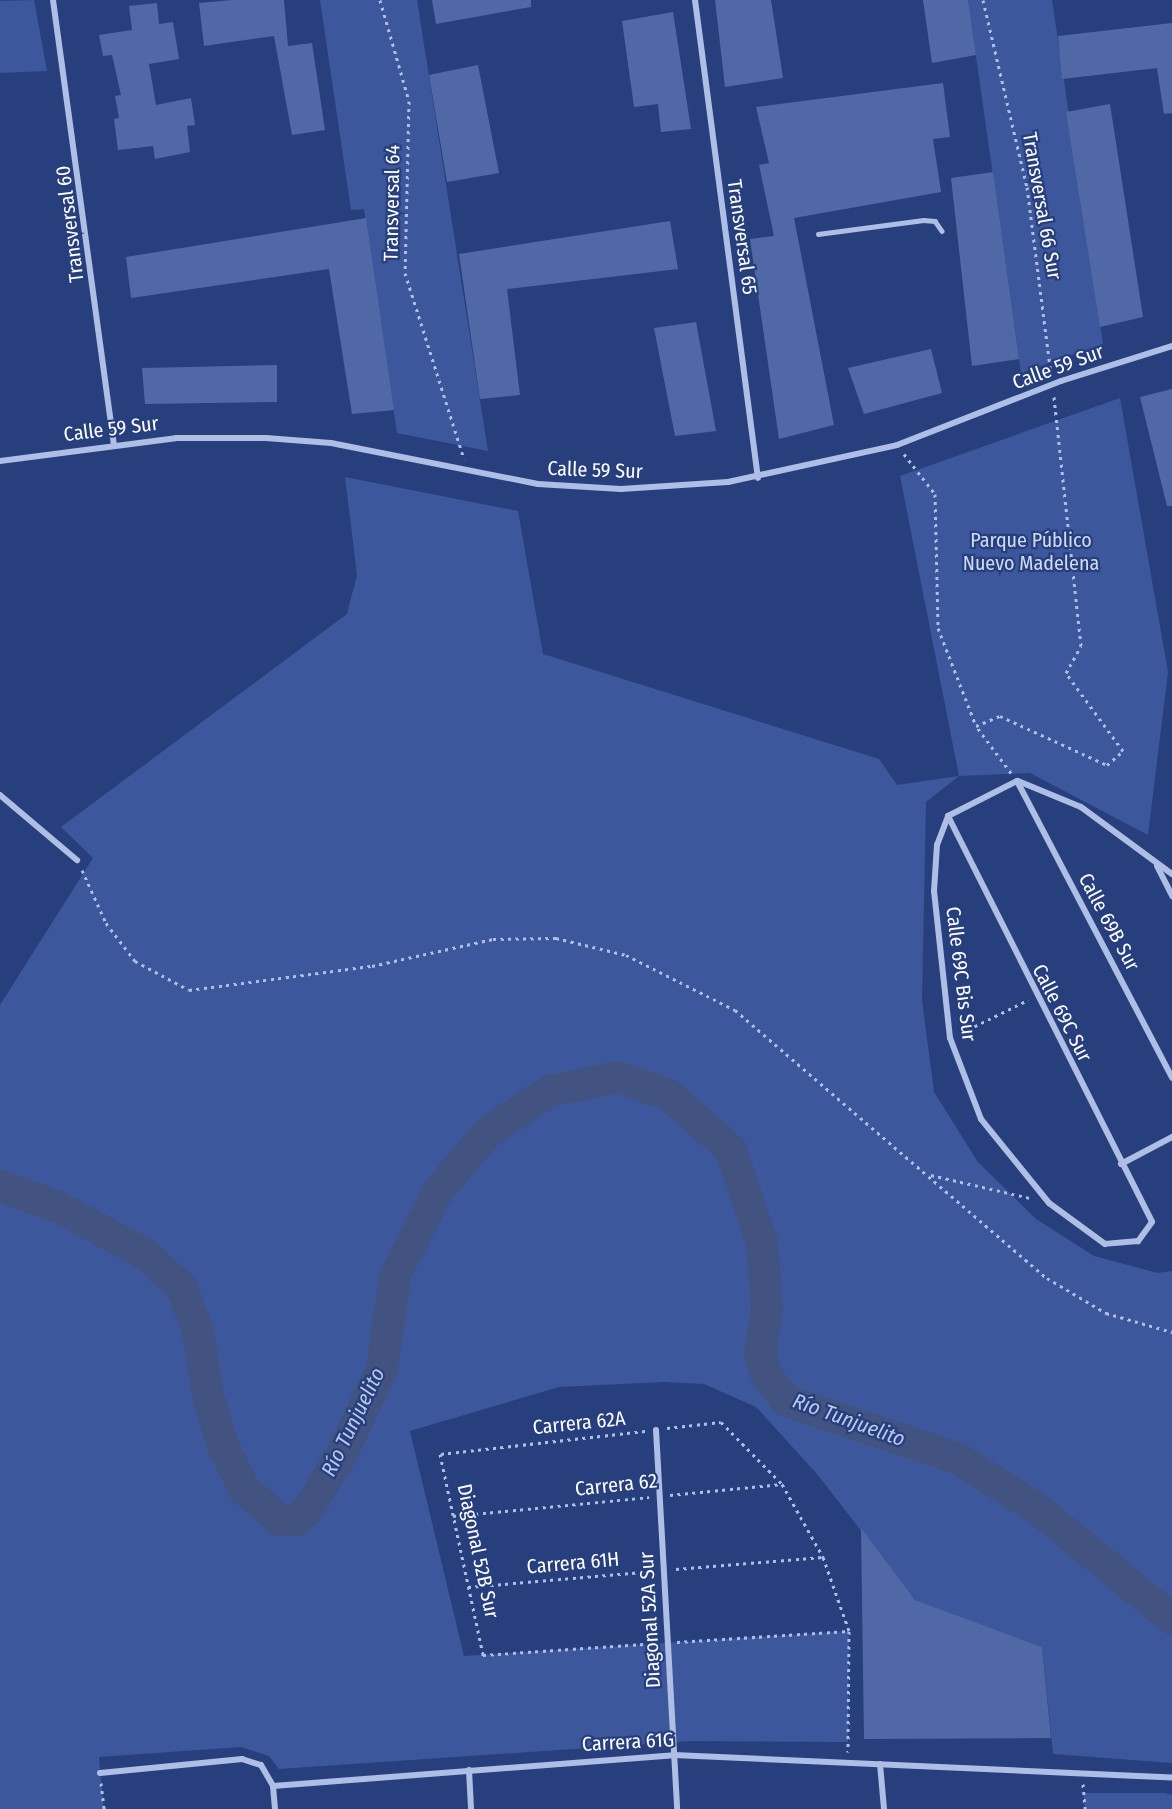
<!DOCTYPE html>
<html>
<head>
<meta charset="utf-8">
<style>
  body { margin:0 }
  #map { position:relative; width:1172px; height:1809px; overflow:hidden; background:#283f7e; font-family:"Fira Sans Condensed",sans-serif }
  div>[style] { position:absolute }
  [style*='--x'] { left:calc(var(--x)*1px); top:calc(var(--y)*1px); width:calc(var(--w)*1px); rotate:calc(var(--a)*1deg) }
  .green>* { inset:0; background:#3c579b }
  .river>* { height:32px; margin:-16px; padding:0 16px; transform-origin:16px; border-radius:16px; background:#425381 }
  .building>* { inset:0; background:#5069a6 }
  .path>* { height:3px; margin-top:-1.5px; transform-origin:0; background:repeating-linear-gradient(90deg,#aebee5 0 3px,transparent 0 7.5px) }
  .service>* { height:4.5px; margin:-2.25px; padding:0 2.25px; transform-origin:2.25px; border-radius:2.25px; background:#aebee5 }
  .minor>* { height:6px; margin:-3px; padding:0 3px; transform-origin:3px; border-radius:3px; background:#aebee5 }
  span { translate:-50% -50%; white-space:nowrap; text-align:center; line-height:1.15; -webkit-text-stroke:4.5px #283f7e; paint-order:stroke }
  .street-label { font-size:20px; color:#fff }
  .park-label { font-size:20px; color:#d0dbf4 }
  .water-label { font-size:21px; color:#b9c8ec; font-style:italic }
</style>
</head>
<body>
<div id="map">
  <div class="green">
    <i style="clip-path:polygon(34px 0,47px 71px,0 73px,0 1px)"></i>
    <i style="clip-path:polygon(320px 0,417px 0,488px 451px,397px 433px,364px 209px,351px 210px)"></i>
    <i style="clip-path:polygon(968px 0,1052px 0,1103px 344px,1021px 373px)"></i>
    <i style="clip-path:polygon(1120px 398px,1168px 672px,1148px 835px,1030px 773px,959px 776px,926px 802px,922px 1000px,934px 1092px,978px 1162px,1036px 1219px,1094px 1256px,1158px 1273px,1172px 1271px,1172px 1763px,1053px 1754px,1042px 1647px,915px 1600px,817px 1474px,756px 1407px,704px 1384px,664px 1382px,559px 1387px,410px 1431px,464px 1656px,849px 1631px,848px 1742px,691px 1741px,279px 1769px,269px 1756px,241px 1747px,99px 1757px,104px 1809px,0 1809px,0 1005px,93px 858px,61px 827px,347px 614px,357px 575px,345px 477px,518px 511px,543px 654px,879px 759px,897px 785px,959px 776px,900px 476px)"></i>
    <i style="clip-path:polygon(1083px 1793px,1165px 1793px,1172px 1795px,1172px 1809px,1085px 1809px)"></i>
  </div>
  <div class="river">
    <i style="--x:0;--y:1186;--w:59;--a:19.7"></i>
    <i style="--x:56;--y:1206;--w:101;--a:28.3"></i>
    <i style="--x:145;--y:1254;--w:49;--a:42.5"></i>
    <i style="--x:181;--y:1287;--w:47;--a:68.9"></i>
    <i style="--x:198;--y:1331;--w:66;--a:81.3"></i>
    <i style="--x:208;--y:1396;--w:55;--a:73.2"></i>
    <i style="--x:224;--y:1449;--w:45;--a:63.4"></i>
    <i style="--x:244;--y:1489;--w:48;--a:40.7"></i>
    <i style="--x:280;--y:1520;--w:15;--a:0"></i>
    <i style="--x:295;--y:1520;--w:15;--a:-37"></i>
    <i style="--x:307;--y:1511;--w:63;--a:-58.6"></i>
    <i style="--x:340;--y:1457;--w:98;--a:-64.5"></i>
    <i style="--x:382;--y:1369;--w:95;--a:-82.1"></i>
    <i style="--x:395;--y:1275;--w:94;--a:-62.9"></i>
    <i style="--x:438;--y:1191;--w:77;--a:-49.7"></i>
    <i style="--x:488;--y:1132;--w:74;--a:-33.5"></i>
    <i style="--x:550;--y:1091;--w:69;--a:-11.6"></i>
    <i style="--x:618;--y:1077;--w:54;--a:19.4"></i>
    <i style="--x:669;--y:1095;--w:83;--a:41.6"></i>
    <i style="--x:731;--y:1150;--w:98;--a:71.6"></i>
    <i style="--x:762;--y:1243;--w:66;--a:85.7"></i>
    <i style="--x:767;--y:1309;--w:47;--a:98.7"></i>
    <i style="--x:760;--y:1355;--w:23;--a:72"></i>
    <i style="--x:767;--y:1377;--w:31;--a:50"></i>
    <i style="--x:787;--y:1401;--w:182;--a:18.6"></i>
    <i style="--x:959;--y:1459;--w:95;--a:32.5"></i>
    <i style="--x:1039;--y:1510;--w:172;--a:39.3"></i>
  </div>
  <div class="building">
    <i style="clip-path:polygon(232px 0,284px 0,288px 46px,312px 43px,325px 130px,292px 135px,274px 36px,204px 46px,199px 3px)"></i>
    <i style="clip-path:polygon(432px 0,531px 0,531px 7px,436px 24px)"></i>
    <i style="clip-path:polygon(715px 0,771px 0,783px 78px,725px 87px)"></i>
    <i style="clip-path:polygon(923px 0,968px 0,976px 55px,932px 63px)"></i>
    <i style="clip-path:polygon(157px 3px,159px 24px,173px 22px,179px 59px,149px 64px,156px 105px,191px 98px,195px 125px,187px 126px,190px 152px,155px 159px,153px 146px,118px 150px,114px 119px,119px 118px,115px 96px,121px 95px,112px 55px,103px 56px,99px 35px,132px 30px,129px 6px)"></i>
    <i style="clip-path:polygon(673px 12px,691px 129px,661px 132px,658px 104px,634px 107px,622px 21px)"></i>
    <i style="clip-path:polygon(1172px 23px,1172px 113px,1164px 114px,1157px 68px,1062px 79px,1058px 36px)"></i>
    <i style="clip-path:polygon(478px 65px,499px 173px,447px 182px,429px 75px)"></i>
    <i style="clip-path:polygon(943px 83px,950px 137px,933px 139px,941px 192px,794px 218px,834px 425px,779px 439px,750px 239px,774px 236px,759px 165px,769px 163px,756px 107px)"></i>
    <i style="clip-path:polygon(1110px 104px,1143px 317px,1100px 327px,1066px 112px)"></i>
    <i style="clip-path:polygon(993px 172px,1019px 359px,972px 366px,951px 178px)"></i>
    <i style="clip-path:polygon(366px 218px,394px 410px,352px 414px,329px 269px,131px 298px,126px 257px)"></i>
    <i style="clip-path:polygon(670px 221px,678px 269px,507px 289px,520px 395px,480px 399px,459px 254px)"></i>
    <i style="clip-path:polygon(696px 322px,716px 431px,675px 436px,654px 328px)"></i>
    <i style="clip-path:polygon(931px 349px,942px 393px,864px 414px,848px 368px)"></i>
    <i style="clip-path:polygon(277px 365px,277px 402px,145px 404px,142px 368px)"></i>
    <i style="clip-path:polygon(1172px 389px,1172px 506px,1167px 506px,1140px 397px)"></i>
    <i style="clip-path:polygon(861px 1528px,915px 1600px,1042px 1647px,1051px 1738px,864px 1739px)"></i>
  </div>
  <div class="path">
    <i style="--x:380;--y:0;--w:105;--a:74"></i>
    <i style="--x:409;--y:101;--w:172;--a:91.3"></i>
    <i style="--x:405;--y:273;--w:195;--a:72.4"></i>
    <i style="--x:983;--y:0;--w:192;--a:76.8"></i>
    <i style="--x:1027;--y:187;--w:189;--a:82.7"></i>
    <i style="--x:904;--y:454;--w:51;--a:52.2"></i>
    <i style="--x:935;--y:494;--w:134;--a:88.7"></i>
    <i style="--x:938;--y:628;--w:105;--a:68.8"></i>
    <i style="--x:1011;--y:773;--w:59;--a:-126.7"></i>
    <i style="--x:976;--y:726;--w:26;--a:-23"></i>
    <i style="--x:1000;--y:716;--w:118;--a:24.6"></i>
    <i style="--x:1107;--y:765;--w:21;--a:-41"></i>
    <i style="--x:1123;--y:751;--w:97;--a:-126.2"></i>
    <i style="--x:1066;--y:673;--w:31;--a:-61"></i>
    <i style="--x:1081;--y:646;--w:251;--a:-96.2"></i>
    <i style="--x:82;--y:870;--w:58;--a:65.6"></i>
    <i style="--x:106;--y:923;--w:48;--a:52.7"></i>
    <i style="--x:135;--y:961;--w:61;--a:28.2"></i>
    <i style="--x:189;--y:990;--w:185;--a:-7.5"></i>
    <i style="--x:372;--y:966;--w:124;--a:-12.6"></i>
    <i style="--x:493;--y:939;--w:63;--a:-0.9"></i>
    <i style="--x:556;--y:938;--w:72;--a:13.7"></i>
    <i style="--x:626;--y:955;--w:122;--a:26.8"></i>
    <i style="--x:735;--y:1010;--w:411;--a:40.7"></i>
    <i style="--x:1047;--y:1278;--w:69;--a:30.7"></i>
    <i style="--x:1106;--y:1313;--w:69;--a:16.1"></i>
    <i style="--x:961;--y:1033;--w:75;--a:-26.2"></i>
    <i style="--x:931;--y:1175;--w:102;--a:13.1"></i>
    <i style="--x:667;--y:1428;--w:54;--a:-6.3"></i>
    <i style="--x:721;--y:1422;--w:87;--a:45.5"></i>
    <i style="--x:782;--y:1484;--w:84;--a:60.7"></i>
    <i style="--x:823;--y:1557;--w:78;--a:70.6"></i>
    <i style="--x:849;--y:1631;--w:121;--a:90.5"></i>
    <i style="--x:645;--y:1431;--w:206;--a:173.6"></i>
    <i style="--x:440;--y:1454;--w:206;--a:77.9"></i>
    <i style="--x:483;--y:1655;--w:176;--a:-3.9"></i>
    <i style="--x:670;--y:1495;--w:113;--a:-5.6"></i>
    <i style="--x:453;--y:1516;--w:197;--a:-5.5"></i>
    <i style="--x:676;--y:1569;--w:147;--a:-4.7"></i>
    <i style="--x:468;--y:1587;--w:187;--a:-4.9"></i>
    <i style="--x:677;--y:1642;--w:172;--a:-3.7"></i>
    <i style="--x:101;--y:1783;--w:26;--a:83"></i>
    <i style="--x:1083;--y:1784;--w:25;--a:85"></i>
  </div>
  <div class="service">
    <i style="--x:818;--y:234;--w:106;--a:-7.6"></i>
    <i style="--x:923;--y:220;--w:12;--a:5"></i>
    <i style="--x:935;--y:221;--w:12;--a:55"></i>
  </div>
  <div class="minor">
    <i style="--x:53;--y:0;--w:449;--a:82.2"></i>
    <i style="--x:695;--y:0;--w:482;--a:82.5"></i>
    <i style="--x:0;--y:461;--w:177;--a:-7.4"></i>
    <i style="--x:176;--y:438;--w:90;--a:0"></i>
    <i style="--x:266;--y:438;--w:65;--a:4.4"></i>
    <i style="--x:331;--y:443;--w:211;--a:11.2"></i>
    <i style="--x:538;--y:484;--w:83;--a:3.4"></i>
    <i style="--x:621;--y:489;--w:107;--a:-3.7"></i>
    <i style="--x:728;--y:482;--w:173;--a:-12.3"></i>
    <i style="--x:897;--y:445;--w:176;--a:-21.3"></i>
    <i style="--x:1061;--y:381;--w:116;--a:-17.5"></i>
    <i style="--x:1017;--y:781;--w:335;--a:62.4"></i>
    <i style="--x:1018;--y:781;--w:68;--a:22.4"></i>
    <i style="--x:1081;--y:807;--w:113;--a:36.4"></i>
    <i style="--x:0;--y:795;--w:101;--a:40.2"></i>
    <i style="--x:948;--y:816;--w:454;--a:63.3"></i>
    <i style="--x:1152;--y:1222;--w:24;--a:126"></i>
    <i style="--x:1138;--y:1241;--w:33;--a:175"></i>
    <i style="--x:1105;--y:1244;--w:69;--a:-143.8"></i>
    <i style="--x:1049;--y:1203;--w:108;--a:-129"></i>
    <i style="--x:981;--y:1119;--w:87;--a:-110.9"></i>
    <i style="--x:950;--y:1038;--w:148;--a:-96.2"></i>
    <i style="--x:934;--y:891;--w:46;--a:-86.3"></i>
    <i style="--x:937;--y:845;--w:31;--a:-69"></i>
    <i style="--x:948;--y:816;--w:77;--a:-26.9"></i>
    <i style="--x:1157;--y:866;--w:34;--a:63"></i>
    <i style="--x:1121;--y:1164;--w:58;--a:-27.9"></i>
    <i style="--x:656;--y:1430;--w:380;--a:86.8"></i>
    <i style="--x:880;--y:1764;--w:45;--a:84.9"></i>
    <i style="--x:469;--y:1770;--w:39;--a:87"></i>
    <i style="--x:100;--y:1773;--w:143;--a:-5.6"></i>
    <i style="--x:242;--y:1759;--w:20;--a:18"></i>
    <i style="--x:261;--y:1765;--w:24;--a:60"></i>
    <i style="--x:273;--y:1786;--w:23;--a:85"></i>
    <i style="--x:273;--y:1786;--w:402;--a:-4.4"></i>
    <i style="--x:674;--y:1755;--w:499;--a:2.6"></i>
  </div>
  <div class="street-label">
    <span style="left:392px;top:203px;rotate:-89deg">Transversal 64</span>
    <span style="left:1042px;top:206px;rotate:80deg">Transversal 66 Sur</span>
    <span style="left:70px;top:224px;rotate:-97deg">Transversal 60</span>
    <span style="left:742px;top:237px;rotate:82deg">Transversal 65</span>
    <span style="left:1058px;top:367px;rotate:-20deg">Calle 59 Sur</span>
    <span style="left:111px;top:429px;rotate:-7deg">Calle 59 Sur</span>
    <span style="left:595px;top:470px;rotate:2deg">Calle 59 Sur</span>
    <span style="left:1109px;top:922px;rotate:62deg">Calle 69B Sur</span>
    <span style="left:961px;top:974px;rotate:83deg">Calle 69C Bis Sur</span>
    <span style="left:1062px;top:1013px;rotate:63deg">Calle 69C Sur</span>
    <span style="left:579px;top:1423px;rotate:-6deg">Carrera 62A</span>
    <span style="left:616px;top:1485px;rotate:-6deg">Carrera 62</span>
    <span style="left:478px;top:1551px;rotate:78deg">Diagonal 52B Sur</span>
    <span style="left:573px;top:1563px;rotate:-5deg">Carrera 61H</span>
    <span style="left:650px;top:1620px;rotate:-93deg">Diagonal 52A Sur</span>
    <span style="left:628px;top:1742px;rotate:-3deg">Carrera 61G</span>
  </div>
  <div class="park-label">
    <span style="left:1031px;top:552px">Parque Público<br>Nuevo Madelena</span>
  </div>
  <div class="water-label">
    <span style="left:849px;top:1420px;rotate:20deg">Río Tunjuelito</span>
    <span style="left:353px;top:1422px;rotate:-64deg">Río Tunjuelito</span>
  </div>
</div>
</body>
</html>
